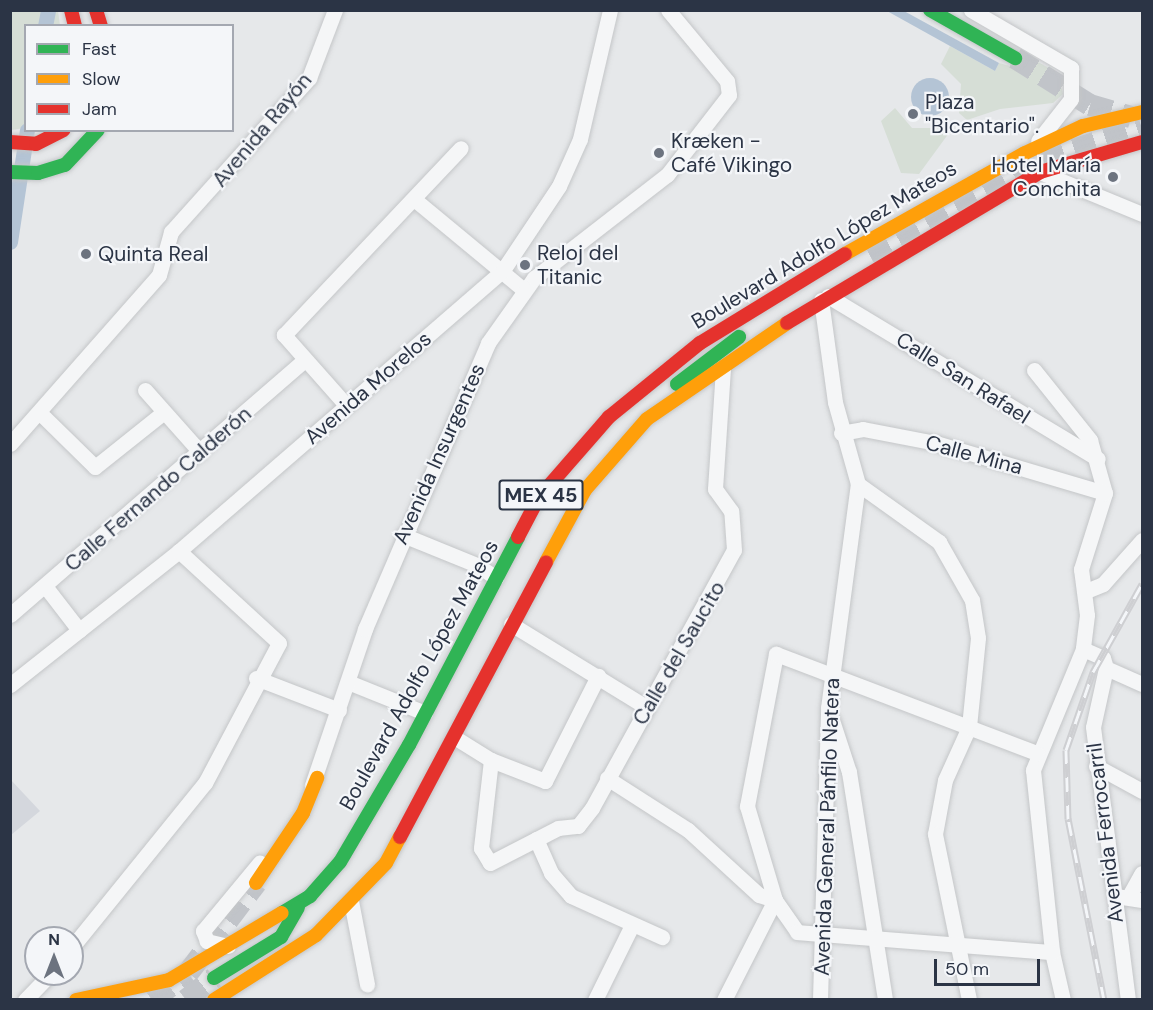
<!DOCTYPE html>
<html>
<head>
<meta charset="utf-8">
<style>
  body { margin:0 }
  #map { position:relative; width:1153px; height:1010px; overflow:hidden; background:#e6e8ea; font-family:"DM Sans",sans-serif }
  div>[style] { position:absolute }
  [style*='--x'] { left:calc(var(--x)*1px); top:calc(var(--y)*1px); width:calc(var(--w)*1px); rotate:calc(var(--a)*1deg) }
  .built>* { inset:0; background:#d4d7dd }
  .green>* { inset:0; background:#d6ded6 }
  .water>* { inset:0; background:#b4c4d5 }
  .round { border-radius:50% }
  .canal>* { height:15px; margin:-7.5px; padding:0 7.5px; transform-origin:7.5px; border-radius:7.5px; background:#b4c4d5 }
  .primary-tunnel>* { height:22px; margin-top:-11px; transform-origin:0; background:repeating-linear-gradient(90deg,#c1c4c9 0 22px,transparent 0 33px) }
  .roads { filter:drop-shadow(0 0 2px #c4c6c8) drop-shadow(0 0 2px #c4c6c8) }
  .street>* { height:15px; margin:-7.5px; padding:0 7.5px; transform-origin:7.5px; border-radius:7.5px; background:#f5f6f7 }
  .fast>* { height:14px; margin:-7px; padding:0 7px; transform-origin:7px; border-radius:7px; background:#30b455 }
  .slow>* { height:14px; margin:-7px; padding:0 7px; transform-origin:7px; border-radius:7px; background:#ff9f0a }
  .jam>* { height:14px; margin:-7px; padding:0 7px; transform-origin:7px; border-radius:7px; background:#e5322d }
  .rail>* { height:7px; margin-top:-3.5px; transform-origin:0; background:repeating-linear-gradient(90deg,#f4f6f9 0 14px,#cecfd2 0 28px); box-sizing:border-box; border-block:2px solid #cecfd2 }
  .dots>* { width:16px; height:16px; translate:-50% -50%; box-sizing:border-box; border:3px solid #f4f6f9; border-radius:50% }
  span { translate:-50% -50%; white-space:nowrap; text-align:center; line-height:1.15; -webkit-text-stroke:4.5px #f4f6f9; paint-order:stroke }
  .shield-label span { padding:2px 4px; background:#f4f6f9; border:2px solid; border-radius:4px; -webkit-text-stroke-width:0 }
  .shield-label { font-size:20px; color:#2b3445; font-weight:700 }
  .poi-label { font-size:21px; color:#2b3445 }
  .left { translate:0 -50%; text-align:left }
  .right { translate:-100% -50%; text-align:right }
  .street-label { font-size:21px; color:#2b3445 }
  .frame { position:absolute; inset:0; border:12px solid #2b3445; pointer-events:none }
  .legend { position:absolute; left:24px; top:24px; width:210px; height:108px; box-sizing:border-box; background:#f4f6f9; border:2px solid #a4a8b1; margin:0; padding:8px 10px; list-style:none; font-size:18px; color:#2b3445 }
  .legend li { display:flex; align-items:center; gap:12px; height:30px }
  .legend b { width:30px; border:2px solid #a4a8b1 }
  .north { position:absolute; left:24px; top:926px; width:60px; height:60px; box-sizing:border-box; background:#f4f6f9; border:2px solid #a4a8b1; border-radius:50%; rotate:0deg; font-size:16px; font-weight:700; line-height:24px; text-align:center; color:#2b3445 }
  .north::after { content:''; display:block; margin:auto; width:21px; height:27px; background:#6c737f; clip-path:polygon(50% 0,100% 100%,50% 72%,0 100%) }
  .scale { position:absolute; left:934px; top:959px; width:106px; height:27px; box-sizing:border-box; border:3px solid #2b3445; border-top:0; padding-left:8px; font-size:18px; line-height:21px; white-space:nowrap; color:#2b3445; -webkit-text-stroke:4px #f4f6f9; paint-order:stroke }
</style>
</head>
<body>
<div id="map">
  <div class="built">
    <i style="clip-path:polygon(10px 779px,40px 811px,11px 835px,10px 835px)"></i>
  </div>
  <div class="green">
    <i style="clip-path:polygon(11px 10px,58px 11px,60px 25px,26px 26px,25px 128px,11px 130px)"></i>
    <i style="clip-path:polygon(950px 46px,995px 71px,999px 63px,1010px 66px,1011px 47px,1058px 73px,1063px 94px,1053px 103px,1000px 109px,967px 120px,959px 113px,961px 84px,941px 64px)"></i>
    <i style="clip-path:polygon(895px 108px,912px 128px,944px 128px,949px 133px,919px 174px,901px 173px,881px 121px)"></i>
  </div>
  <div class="water">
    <i style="clip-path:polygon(887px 11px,904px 11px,999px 63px,995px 71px)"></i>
    <i class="round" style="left:911px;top:78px;width:38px;height:38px"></i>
  </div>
  <div class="canal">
    <i style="--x:45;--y:26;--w:16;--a:-79"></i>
    <i style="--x:10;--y:242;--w:113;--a:-81.4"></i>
  </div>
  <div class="primary-tunnel">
    <i style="--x:1015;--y:58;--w:89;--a:32.1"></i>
    <i style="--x:1090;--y:105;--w:43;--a:16.3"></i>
    <i style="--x:870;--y:256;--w:198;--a:-29"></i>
    <i style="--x:1043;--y:160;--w:104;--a:-18.4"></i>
    <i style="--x:152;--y:1000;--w:45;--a:-36.9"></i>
    <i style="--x:188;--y:973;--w:113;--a:-52.9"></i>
    <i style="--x:186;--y:1000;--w:36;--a:-38"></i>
  </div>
  <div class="roads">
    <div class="street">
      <i style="--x:971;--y:10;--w:116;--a:30.1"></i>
      <i style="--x:1071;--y:68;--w:31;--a:90"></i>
      <i style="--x:1071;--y:99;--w:53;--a:128.2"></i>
      <i style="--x:1040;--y:172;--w:110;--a:22.4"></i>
      <i style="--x:414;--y:199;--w:143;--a:39.6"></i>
      <i style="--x:828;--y:296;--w:315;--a:31.1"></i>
      <i style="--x:1034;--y:370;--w:90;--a:51.3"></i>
      <i style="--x:1090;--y:440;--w:55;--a:74.2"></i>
      <i style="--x:1105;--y:493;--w:80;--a:107.5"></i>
      <i style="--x:1081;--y:569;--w:46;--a:82.6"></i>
      <i style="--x:1087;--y:615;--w:34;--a:97"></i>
      <i style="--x:1083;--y:649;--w:131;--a:112.5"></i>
      <i style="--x:1033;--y:770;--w:183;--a:84"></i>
      <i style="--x:1052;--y:952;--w:49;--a:77.1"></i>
      <i style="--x:145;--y:390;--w:83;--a:48.4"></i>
      <i style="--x:346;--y:405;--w:94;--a:-131.5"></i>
      <i style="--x:284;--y:335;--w:257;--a:-46.6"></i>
      <i style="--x:40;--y:413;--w:77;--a:44.5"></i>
      <i style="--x:95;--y:467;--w:88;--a:-38.6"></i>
      <i style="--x:841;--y:433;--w:22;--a:-10"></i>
      <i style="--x:863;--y:429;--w:74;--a:10.9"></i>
      <i style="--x:936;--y:443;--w:176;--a:16.5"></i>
      <i style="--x:10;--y:444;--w:225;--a:-48.6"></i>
      <i style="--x:159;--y:275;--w:45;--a:-74.4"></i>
      <i style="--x:171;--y:232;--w:207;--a:-48.1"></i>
      <i style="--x:309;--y:78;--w:73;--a:-69.1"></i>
      <i style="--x:858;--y:484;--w:100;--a:35.6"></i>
      <i style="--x:939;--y:542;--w:67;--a:60.4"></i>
      <i style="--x:972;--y:600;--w:38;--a:81"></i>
      <i style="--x:978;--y:638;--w:89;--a:95.8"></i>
      <i style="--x:969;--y:727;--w:58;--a:114.4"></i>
      <i style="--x:945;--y:780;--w:55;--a:100.5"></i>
      <i style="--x:935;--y:834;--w:169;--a:78.4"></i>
      <i style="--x:403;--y:535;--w:80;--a:22.1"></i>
      <i style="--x:477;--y:565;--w:23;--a:34"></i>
      <i style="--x:45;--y:586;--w:56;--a:52.3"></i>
      <i style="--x:1086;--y:591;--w:18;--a:-22"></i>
      <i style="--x:1103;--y:584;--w:59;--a:-48.4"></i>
      <i style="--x:10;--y:615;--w:388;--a:-40.9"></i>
      <i style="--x:511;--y:624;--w:158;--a:31.6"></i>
      <i style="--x:1083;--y:649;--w:22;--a:24"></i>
      <i style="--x:1103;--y:658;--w:10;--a:73"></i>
      <i style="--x:1106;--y:668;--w:39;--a:24"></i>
      <i style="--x:1106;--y:668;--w:60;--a:102.4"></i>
      <i style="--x:1093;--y:727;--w:275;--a:82.7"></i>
      <i style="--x:256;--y:678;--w:89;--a:21.1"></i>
      <i style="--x:348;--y:682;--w:83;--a:21.9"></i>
      <i style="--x:10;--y:685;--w:216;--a:-38.4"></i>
      <i style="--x:179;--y:551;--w:429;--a:-40.9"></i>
      <i style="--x:503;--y:270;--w:101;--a:-56.3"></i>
      <i style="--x:559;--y:186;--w:51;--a:-65.9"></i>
      <i style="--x:580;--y:139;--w:132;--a:-76.9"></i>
      <i style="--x:832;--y:720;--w:55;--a:71.9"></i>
      <i style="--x:849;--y:772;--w:231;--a:81"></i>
      <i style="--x:454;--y:737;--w:44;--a:31.9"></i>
      <i style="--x:491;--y:760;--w:89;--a:96.5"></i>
      <i style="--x:481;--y:848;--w:17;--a:59"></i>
      <i style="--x:490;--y:863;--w:76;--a:-27.2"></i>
      <i style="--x:558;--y:828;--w:20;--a:-6"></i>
      <i style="--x:578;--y:826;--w:23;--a:-52"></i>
      <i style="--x:592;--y:808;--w:294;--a:-61.2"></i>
      <i style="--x:734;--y:550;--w:39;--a:-94"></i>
      <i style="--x:731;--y:511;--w:27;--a:-126"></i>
      <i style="--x:715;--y:489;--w:122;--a:-86.2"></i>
      <i style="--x:491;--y:760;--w:58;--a:21.3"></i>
      <i style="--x:545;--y:781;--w:118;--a:-63.2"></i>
      <i style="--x:1096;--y:766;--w:52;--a:28.5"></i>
      <i style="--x:607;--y:778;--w:96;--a:32.7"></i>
      <i style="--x:688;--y:830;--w:96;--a:42.5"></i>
      <i style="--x:759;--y:895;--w:17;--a:17"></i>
      <i style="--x:775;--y:900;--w:39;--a:55"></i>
      <i style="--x:797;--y:932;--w:256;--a:4.5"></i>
      <i style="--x:312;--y:785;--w:165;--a:-71.2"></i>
      <i style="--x:365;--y:629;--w:311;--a:-66.7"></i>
      <i style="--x:488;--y:343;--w:80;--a:-54.7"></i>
      <i style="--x:534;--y:278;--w:168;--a:-37.8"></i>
      <i style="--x:667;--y:175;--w:101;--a:-52.2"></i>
      <i style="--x:729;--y:95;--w:14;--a:-98"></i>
      <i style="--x:727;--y:81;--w:92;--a:-129.7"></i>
      <i style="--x:536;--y:839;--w:37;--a:66"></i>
      <i style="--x:551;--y:873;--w:30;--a:49"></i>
      <i style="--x:571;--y:896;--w:100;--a:24.3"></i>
      <i style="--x:1116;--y:896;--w:26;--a:9"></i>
      <i style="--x:1129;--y:896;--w:26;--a:-61"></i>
      <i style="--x:351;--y:901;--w:85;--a:79.1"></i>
      <i style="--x:228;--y:946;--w:22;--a:-167"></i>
      <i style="--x:207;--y:941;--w:11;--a:-112"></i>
      <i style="--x:203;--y:931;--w:89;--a:-50.4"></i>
      <i style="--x:72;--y:947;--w:211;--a:-51"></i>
      <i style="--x:205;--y:783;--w:158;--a:-62.1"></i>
      <i style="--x:279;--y:643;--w:136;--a:-137.4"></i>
      <i style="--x:25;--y:1000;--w:36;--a:-46"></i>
      <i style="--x:595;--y:1000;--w:81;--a:-63.7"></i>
      <i style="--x:724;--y:1000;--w:112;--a:-63"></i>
      <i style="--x:775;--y:900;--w:98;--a:-106.6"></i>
      <i style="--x:747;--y:806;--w:155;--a:-79.2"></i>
      <i style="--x:776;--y:654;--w:279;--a:20.8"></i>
      <i style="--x:820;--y:1000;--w:292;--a:-88.4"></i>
      <i style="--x:828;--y:708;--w:226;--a:-82.4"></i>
      <i style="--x:858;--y:484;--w:85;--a:-105.7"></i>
      <i style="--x:835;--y:402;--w:103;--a:-97.8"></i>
    </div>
    <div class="fast">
      <i style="--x:930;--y:10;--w:98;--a:29.5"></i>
      <i style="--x:10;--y:172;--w:28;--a:2"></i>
      <i style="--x:38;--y:173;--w:28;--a:-17"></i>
      <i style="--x:65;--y:165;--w:48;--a:-46.7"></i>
      <i style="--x:677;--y:384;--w:78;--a:-37.2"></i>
      <i style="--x:282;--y:913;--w:33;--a:-31"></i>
      <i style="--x:310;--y:896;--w:45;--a:-48.6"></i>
      <i style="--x:340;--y:862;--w:136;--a:-59.5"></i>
      <i style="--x:409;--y:745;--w:235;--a:-62.3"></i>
      <i style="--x:214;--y:978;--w:79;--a:-31.5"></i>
      <i style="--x:281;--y:937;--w:34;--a:-60"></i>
    </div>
    <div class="slow">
      <i style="--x:845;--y:254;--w:206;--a:-29.3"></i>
      <i style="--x:1025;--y:153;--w:64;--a:-25"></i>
      <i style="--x:1083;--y:126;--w:61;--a:-13.3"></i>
      <i style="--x:546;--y:562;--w:82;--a:-61.6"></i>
      <i style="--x:585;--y:490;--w:94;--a:-48.9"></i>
      <i style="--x:647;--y:419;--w:170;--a:-34.4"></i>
      <i style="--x:256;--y:883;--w:84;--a:-56.1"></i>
      <i style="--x:303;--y:813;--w:38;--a:-68"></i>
      <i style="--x:76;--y:1000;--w:95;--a:-12.1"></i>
      <i style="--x:169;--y:980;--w:131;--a:-30.7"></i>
      <i style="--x:214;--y:1000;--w:121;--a:-32.5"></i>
      <i style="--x:316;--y:935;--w:100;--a:-45.8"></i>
      <i style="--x:386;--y:863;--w:30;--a:-62"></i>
    </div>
    <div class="jam">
      <i style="--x:71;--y:10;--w:16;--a:76"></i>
      <i style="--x:96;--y:10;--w:17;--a:73"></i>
      <i style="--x:10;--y:142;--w:26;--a:4"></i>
      <i style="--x:36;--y:144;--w:31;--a:-27"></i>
      <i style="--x:787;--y:323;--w:295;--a:-30.8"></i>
      <i style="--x:1040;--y:172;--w:106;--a:-16.4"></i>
      <i style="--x:518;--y:537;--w:45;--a:-62.3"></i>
      <i style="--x:539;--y:497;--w:106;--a:-48.8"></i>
      <i style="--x:609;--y:417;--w:117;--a:-39.1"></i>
      <i style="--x:700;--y:343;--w:170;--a:-31.5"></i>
      <i style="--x:400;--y:837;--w:311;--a:-62"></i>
    </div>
  </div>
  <div class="rail">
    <i style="--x:1104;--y:1000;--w:185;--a:-101.2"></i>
    <i style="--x:1068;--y:819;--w:69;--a:-91.7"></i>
    <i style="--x:1066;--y:750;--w:83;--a:-70.9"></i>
    <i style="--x:1093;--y:672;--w:101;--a:-60.9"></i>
  </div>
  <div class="dots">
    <i style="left:913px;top:114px;background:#6c737f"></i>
    <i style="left:659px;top:153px;background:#6c737f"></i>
    <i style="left:1113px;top:177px;background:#6c737f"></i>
    <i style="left:86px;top:254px;background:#6c737f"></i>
    <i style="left:525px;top:265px;background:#6c737f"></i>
  </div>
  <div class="shield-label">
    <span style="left:541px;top:495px">MEX 45</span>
  </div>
  <div class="poi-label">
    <span class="left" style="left:925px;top:114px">Plaza<br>"Bicentario".</span>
    <span class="left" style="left:671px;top:153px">Kræken -<br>Café Vikingo</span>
    <span class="right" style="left:1101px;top:177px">Hotel María<br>Conchita</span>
    <span class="left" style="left:537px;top:265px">Reloj del<br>Titanic</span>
    <span class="left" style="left:98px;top:254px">Quinta Real</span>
  </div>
  <div class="street-label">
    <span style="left:262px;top:130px;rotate:-50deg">Avenida Rayón</span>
    <span style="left:824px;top:245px;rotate:-31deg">Boulevard Adolfo López Mateos</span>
    <span style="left:963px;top:378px;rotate:32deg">Calle San Rafael</span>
    <span style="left:368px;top:388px;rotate:-41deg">Avenida Morelos</span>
    <span style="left:439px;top:454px;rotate:-66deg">Avenida Insurgentes</span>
    <span style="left:974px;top:455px;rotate:15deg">Calle Mina</span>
    <span style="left:158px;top:489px;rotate:-41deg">Calle Fernando Calderón</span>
    <span style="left:679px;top:653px;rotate:-60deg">Calle del Saucito</span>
    <span style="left:419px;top:675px;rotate:-61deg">Boulevard Adolfo López Mateos</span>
    <span style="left:827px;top:827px;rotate:-88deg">Avenida General Pánfilo Natera</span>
    <span style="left:1105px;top:833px;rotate:-97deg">Avenida Ferrocarril</span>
  </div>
  <div class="frame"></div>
  <ul class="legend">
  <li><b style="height:8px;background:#30b455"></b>Fast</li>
  <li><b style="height:8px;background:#ff9f0a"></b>Slow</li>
  <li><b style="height:8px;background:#e5322d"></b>Jam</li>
  </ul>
  <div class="north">N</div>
  <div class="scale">50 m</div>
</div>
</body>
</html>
